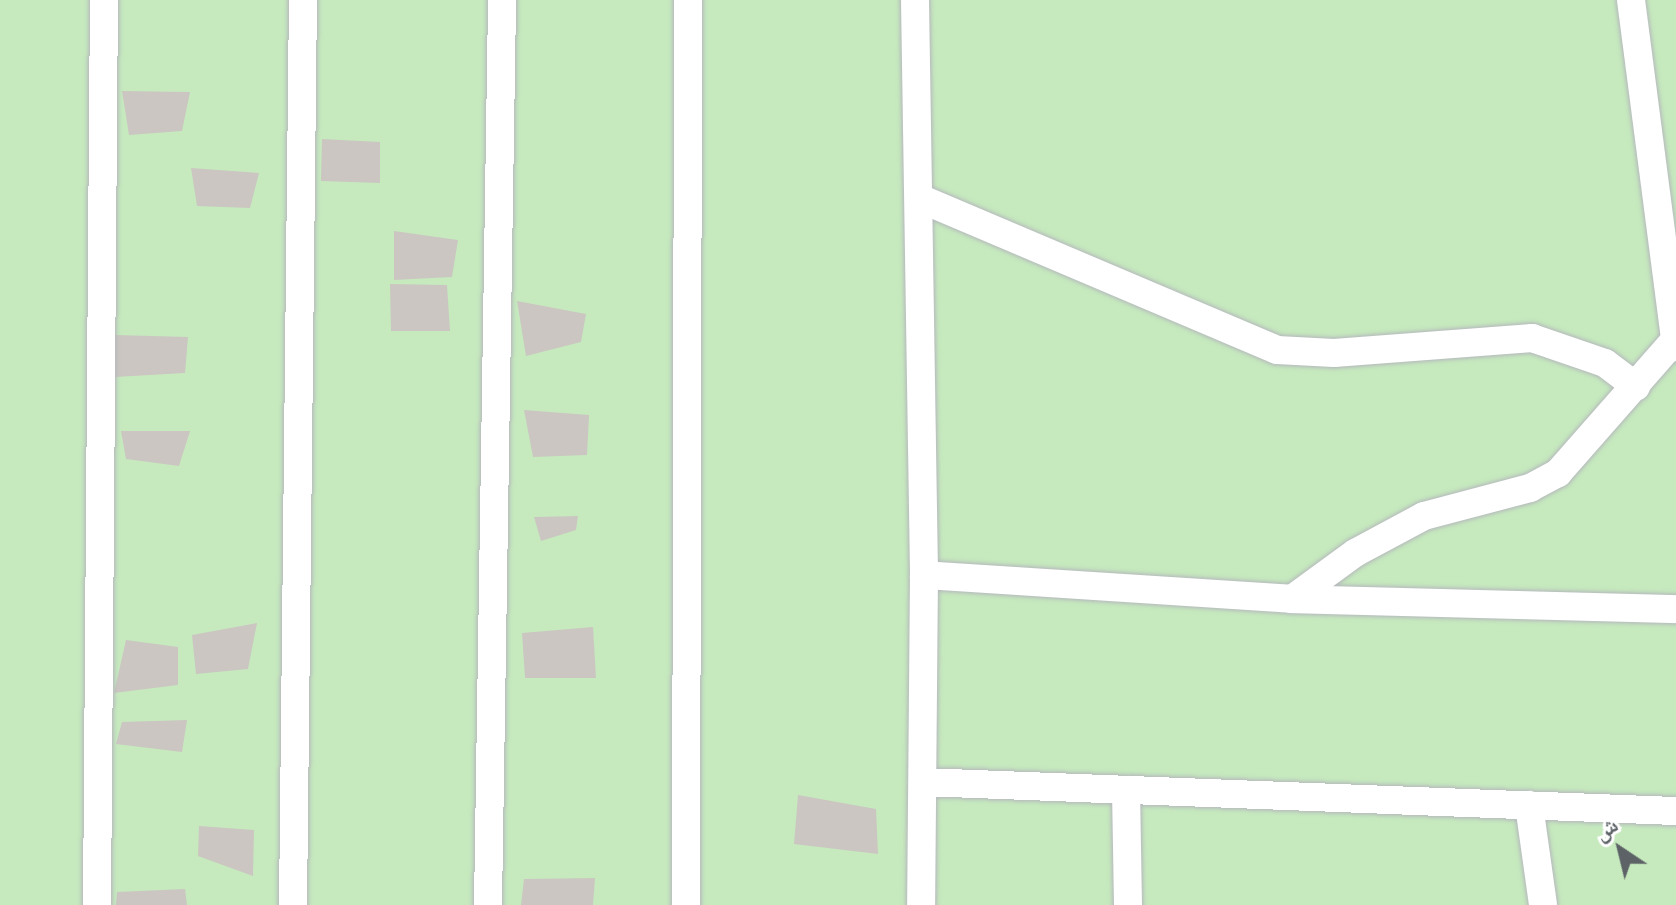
<!DOCTYPE html>
<html>
<head>
<meta charset="utf-8">
<style>
  body { margin:0 }
  #map { position:relative; width:1676px; height:905px; overflow:hidden; background:#f0ebe4; font-family:Cabin,"Noto Naskh Arabic",sans-serif }
  div>[style] { position:absolute }
  [style*='--x'] { left:calc(var(--x)*1px); top:calc(var(--y)*1px); width:calc(var(--w)*1px); rotate:calc(var(--a)*1deg) }
  .green>* { inset:0; background:#c6eabe }
  .building>* { inset:0; background:#cbc6c1 }
  .roads { filter:drop-shadow(0 0 2px #b5b8bc) drop-shadow(0 0 2px #b5b8bc) }
  .street>* { height:28px; margin:-14px; padding:0 14px; transform-origin:14px; border-radius:14px; background:#fff }
  span { translate:-50% -50%; white-space:nowrap; text-align:center; line-height:1.15; -webkit-text-stroke:6px #fff; paint-order:stroke }
  .north { position:absolute; left:1580px; top:809px; width:80px; height:80px; -webkit-text-stroke:6px #fff; paint-order:stroke; rotate:325deg; font-size:22px; font-weight:700; line-height:32px; text-align:center; color:#5c6266 }
  .north::after { content:''; display:block; margin:auto; width:28px; height:36px; background:#5c6266; clip-path:polygon(50% 0,100% 100%,50% 72%,0 100%) }
</style>
</head>
<body>
<div id="map">
  <div class="green">
    <i style="clip-path:polygon(0 0,1676px 0,1676px 905px,0 905px)"></i>
  </div>
  <div class="building">
    <i style="clip-path:polygon(122px 91px,190px 92px,182px 131px,129px 135px)"></i>
    <i style="clip-path:polygon(322px 139px,380px 142px,380px 183px,321px 181px)"></i>
    <i style="clip-path:polygon(191px 168px,259px 173px,250px 208px,197px 206px)"></i>
    <i style="clip-path:polygon(394px 231px,458px 240px,452px 277px,394px 280px)"></i>
    <i style="clip-path:polygon(390px 284px,447px 285px,450px 331px,391px 331px)"></i>
    <i style="clip-path:polygon(517px 301px,586px 314px,581px 342px,526px 356px)"></i>
    <i style="clip-path:polygon(115px 335px,188px 337px,185px 373px,115px 377px)"></i>
    <i style="clip-path:polygon(524px 410px,589px 415px,587px 455px,533px 457px)"></i>
    <i style="clip-path:polygon(121px 431px,190px 431px,179px 466px,126px 459px)"></i>
    <i style="clip-path:polygon(578px 516px,576px 530px,541px 541px,534px 517px)"></i>
    <i style="clip-path:polygon(257px 623px,248px 669px,196px 674px,192px 635px)"></i>
    <i style="clip-path:polygon(593px 627px,596px 678px,525px 678px,522px 633px)"></i>
    <i style="clip-path:polygon(126px 640px,178px 647px,178px 685px,114px 693px)"></i>
    <i style="clip-path:polygon(187px 720px,182px 752px,116px 744px,122px 722px)"></i>
    <i style="clip-path:polygon(798px 795px,876px 809px,878px 854px,794px 844px)"></i>
    <i style="clip-path:polygon(199px 826px,254px 830px,253px 876px,198px 856px)"></i>
    <i style="clip-path:polygon(595px 878px,593px 905px,521px 905px,524px 879px)"></i>
    <i style="clip-path:polygon(185px 889px,187px 905px,116px 905px,117px 892px)"></i>
  </div>
  <div class="roads">
    <div class="street">
      <i style="--x:915;--y:0;--w:575;--a:89.1"></i>
      <i style="--x:924;--y:575;--w:330;--a:90.5"></i>
      <i style="--x:1631;--y:0;--w:350;--a:82.6"></i>
      <i style="--x:919;--y:198;--w:389;--a:23"></i>
      <i style="--x:1277;--y:350;--w:57;--a:3"></i>
      <i style="--x:1334;--y:353;--w:199;--a:-4.3"></i>
      <i style="--x:1532;--y:338;--w:77;--a:18.9"></i>
      <i style="--x:1605;--y:363;--w:39;--a:37"></i>
      <i style="--x:924;--y:575;--w:369;--a:3.7"></i>
      <i style="--x:1292;--y:599;--w:384;--a:1.5"></i>
      <i style="--x:1292;--y:599;--w:78;--a:-36.1"></i>
      <i style="--x:1355;--y:553;--w:78;--a:-28.2"></i>
      <i style="--x:1424;--y:516;--w:110;--a:-14.8"></i>
      <i style="--x:1530;--y:488;--w:32;--a:-28"></i>
      <i style="--x:1558;--y:473;--w:177;--a:-48.7"></i>
      <i style="--x:923;--y:782;--w:754;--a:2.21"></i>
      <i style="--x:1126;--y:790;--w:115;--a:89"></i>
      <i style="--x:1529;--y:805;--w:101;--a:82"></i>
      <i style="--x:97;--y:905;--w:905;--a:-89.56"></i>
      <i style="--x:293;--y:905;--w:905;--a:-89.37"></i>
      <i style="--x:488;--y:905;--w:905;--a:-89.11"></i>
      <i style="--x:686;--y:905;--w:905;--a:-89.87"></i>
    </div>
  </div>
  <div class="north">ش</div>
</div>
</body>
</html>
